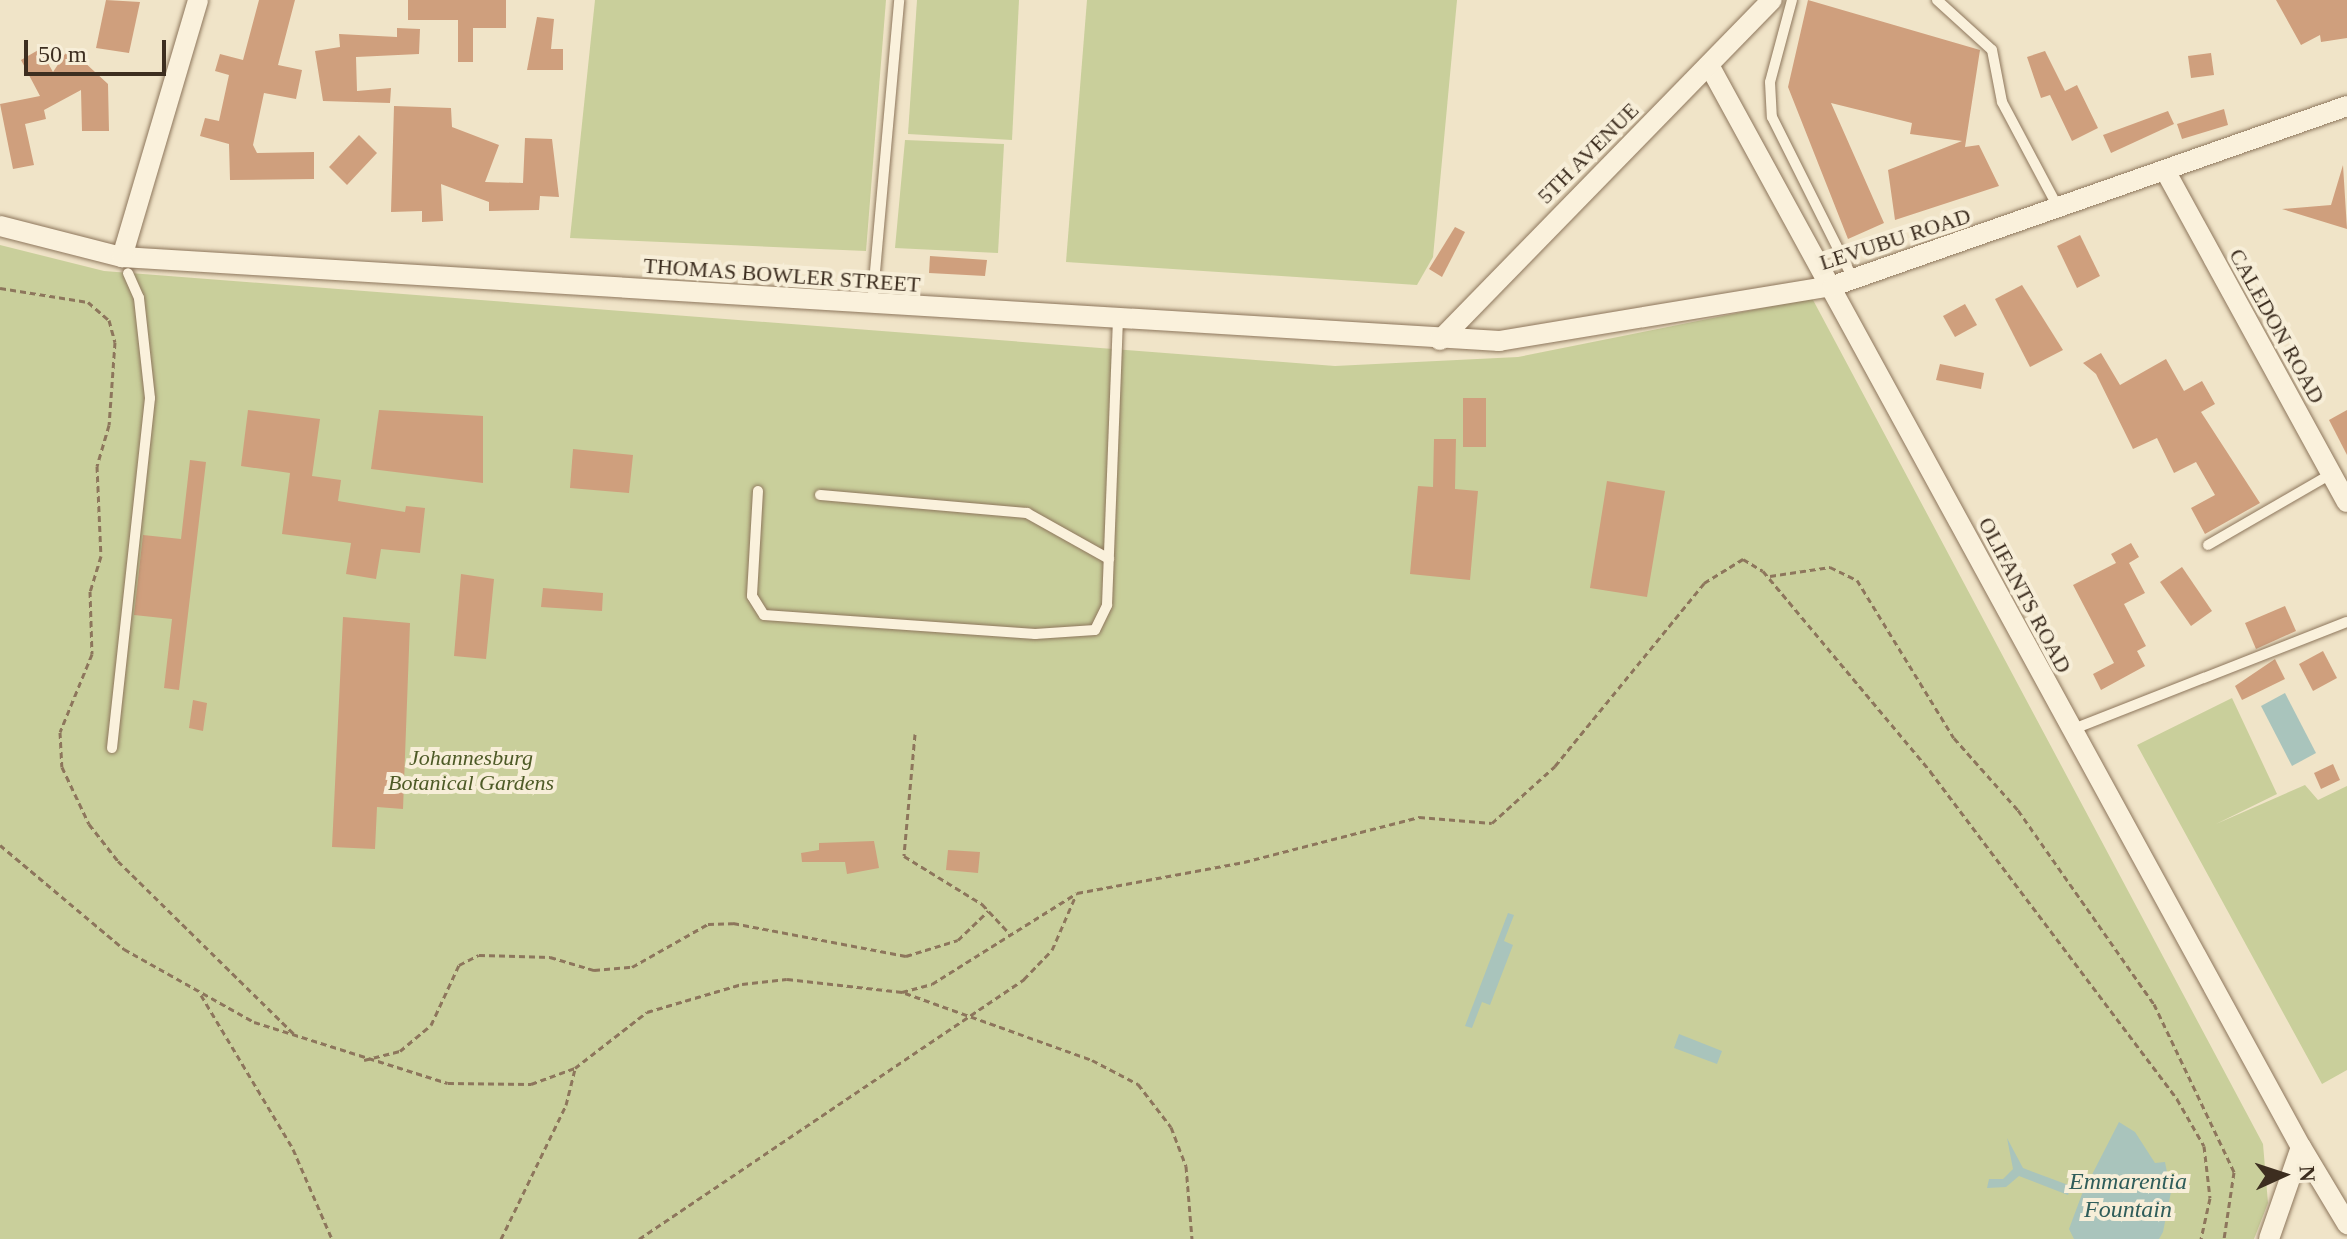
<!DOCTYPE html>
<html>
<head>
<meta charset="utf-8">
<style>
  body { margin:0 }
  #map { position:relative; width:2347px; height:1239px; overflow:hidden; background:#f0e4c8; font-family:"Times New Roman",serif }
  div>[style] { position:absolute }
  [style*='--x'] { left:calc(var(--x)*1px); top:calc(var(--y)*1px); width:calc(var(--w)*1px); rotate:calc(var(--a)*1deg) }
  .green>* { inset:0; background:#c9cf9b }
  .water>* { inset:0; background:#a9c4bc }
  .building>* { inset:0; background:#cf9f7d }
  .path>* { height:3px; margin-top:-1.5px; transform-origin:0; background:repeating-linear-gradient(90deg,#8d765c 0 6px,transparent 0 10px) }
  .roads { filter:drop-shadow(0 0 2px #8d765c) drop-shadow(0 0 2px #8d765c) }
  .lane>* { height:10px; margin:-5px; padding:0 5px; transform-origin:5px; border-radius:5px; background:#faf1dc }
  .street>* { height:20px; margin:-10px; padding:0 10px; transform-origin:10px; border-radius:10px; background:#faf1dc }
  span { translate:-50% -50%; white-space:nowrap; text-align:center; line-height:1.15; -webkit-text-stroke:8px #f7eed8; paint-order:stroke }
  .street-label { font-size:22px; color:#3d2e20 }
  .park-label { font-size:22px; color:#4d5a26; font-style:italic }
  .water-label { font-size:24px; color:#2f5d5a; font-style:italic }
  .north { position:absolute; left:2243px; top:1135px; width:80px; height:80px; -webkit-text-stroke:6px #f7eed8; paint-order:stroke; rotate:87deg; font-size:22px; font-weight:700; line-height:32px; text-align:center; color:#3d2e20 }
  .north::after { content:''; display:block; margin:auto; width:28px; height:36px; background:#3d2e20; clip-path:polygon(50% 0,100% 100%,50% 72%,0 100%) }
  .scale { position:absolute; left:24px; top:40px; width:142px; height:36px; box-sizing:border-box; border:4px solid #3d2e20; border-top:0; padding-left:10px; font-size:24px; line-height:28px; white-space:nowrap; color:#3d2e20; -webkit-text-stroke:6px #f7eed8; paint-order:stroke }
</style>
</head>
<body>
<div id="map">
  <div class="green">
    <i style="clip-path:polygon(595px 0,886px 0,866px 251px,570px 238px)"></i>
    <i style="clip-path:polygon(917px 0,1019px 0,1012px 140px,908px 134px)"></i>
    <i style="clip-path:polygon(1087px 0,1457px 0,1433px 257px,1417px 285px,1066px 262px)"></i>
    <i style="clip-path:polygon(905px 140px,1004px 144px,998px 253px,895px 248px)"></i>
    <i style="clip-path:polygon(0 245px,104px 271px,1335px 366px,1518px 357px,1812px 298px,2263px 1144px,2268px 1203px,2254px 1239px,0 1239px)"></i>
    <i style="clip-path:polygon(2232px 698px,2277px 794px,2216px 824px,2305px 785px,2318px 800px,2347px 786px,2347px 1070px,2322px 1084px,2137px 745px)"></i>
  </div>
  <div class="water">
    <i style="clip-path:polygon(2285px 693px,2316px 753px,2292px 766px,2261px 706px)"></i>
    <i style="clip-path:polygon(1508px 913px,1514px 915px,1504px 941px,1513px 945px,1490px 1005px,1482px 1002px,1472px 1028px,1465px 1026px)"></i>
    <i style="clip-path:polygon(1679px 1034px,1722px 1051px,1717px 1064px,1674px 1048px)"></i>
    <i style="clip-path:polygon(2119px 1122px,2135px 1132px,2155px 1163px,2165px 1162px,2171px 1192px,2163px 1232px,2159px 1239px,2074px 1239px,2069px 1229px,2082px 1194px)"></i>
    <i style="clip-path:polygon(2007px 1138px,2023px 1168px,2071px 1186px,2068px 1195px,2019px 1176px,2006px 1187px,1987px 1188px,1989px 1179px,2003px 1179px,2013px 1169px)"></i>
  </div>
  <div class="building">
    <i style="clip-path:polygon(106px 0,140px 2px,129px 53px,96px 48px)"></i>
    <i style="clip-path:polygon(259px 0,295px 0,278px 65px,302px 70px,296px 99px,264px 93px,253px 145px,257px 153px,314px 152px,314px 179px,230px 180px,229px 144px,200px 136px,205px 118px,219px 121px,229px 75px,215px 71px,220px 54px,243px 60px)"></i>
    <i style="clip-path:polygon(408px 0,506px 0,506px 28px,473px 28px,473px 62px,458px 62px,458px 20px,408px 20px)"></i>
    <i style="clip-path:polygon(1808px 0,1980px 50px,1965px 147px,1979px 145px,1999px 186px,1895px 220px,1888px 170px,1962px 141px,1910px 134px,1912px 123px,1831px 103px,1884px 223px,1848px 239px,1788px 87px)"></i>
    <i style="clip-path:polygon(2276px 0,2347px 0,2347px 38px,2321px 42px,2320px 35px,2301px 45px)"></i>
    <i style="clip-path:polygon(537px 17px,554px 19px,551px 49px,563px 49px,563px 70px,527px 70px)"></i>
    <i style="clip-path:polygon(397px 28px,420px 29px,419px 54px,356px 57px,357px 91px,391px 88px,390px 103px,323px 101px,315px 51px,340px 47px,339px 34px,397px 37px)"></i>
    <i style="clip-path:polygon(69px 48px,108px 84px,109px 131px,82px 131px,81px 90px,44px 110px,46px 119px,25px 124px,34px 165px,13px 169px,0 104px,40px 96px,21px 60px,40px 49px,53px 72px)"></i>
    <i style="clip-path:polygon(2045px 51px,2065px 91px,2077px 85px,2098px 128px,2072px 141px,2050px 95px,2041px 98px,2027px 57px)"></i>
    <i style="clip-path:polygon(2211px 53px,2214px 75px,2191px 78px,2188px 56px)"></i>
    <i style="clip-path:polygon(394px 106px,451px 108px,452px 127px,499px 145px,485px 182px,523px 183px,525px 138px,552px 139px,559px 197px,540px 196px,539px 210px,489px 211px,489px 202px,441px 184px,443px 221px,422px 222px,422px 211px,391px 212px)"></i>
    <i style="clip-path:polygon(2224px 109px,2228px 125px,2182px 139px,2177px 124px)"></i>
    <i style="clip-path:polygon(2168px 111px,2174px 124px,2111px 153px,2103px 135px)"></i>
    <i style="clip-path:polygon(359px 135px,377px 153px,347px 185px,329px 167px)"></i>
    <i style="clip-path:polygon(2343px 165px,2347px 229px,2282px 209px,2331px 205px)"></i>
    <i style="clip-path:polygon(1455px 227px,1465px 232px,1442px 277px,1429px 269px)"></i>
    <i style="clip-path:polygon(2080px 235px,2100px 276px,2077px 288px,2057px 246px)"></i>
    <i style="clip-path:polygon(930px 256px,987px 260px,985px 276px,929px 273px)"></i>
    <i style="clip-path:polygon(2022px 285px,2063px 350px,2030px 367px,1995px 299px)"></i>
    <i style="clip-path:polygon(1965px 304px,1977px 325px,1955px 337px,1943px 316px)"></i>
    <i style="clip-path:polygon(2101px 353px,2120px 385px,2166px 359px,2184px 391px,2202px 381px,2215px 404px,2201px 412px,2260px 503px,2205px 534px,2191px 508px,2215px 495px,2196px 462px,2174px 473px,2157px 438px,2133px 449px,2096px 374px,2083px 363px)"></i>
    <i style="clip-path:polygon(1940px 364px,1984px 373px,1981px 389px,1936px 380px)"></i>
    <i style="clip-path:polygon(1463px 398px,1486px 398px,1486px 447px,1463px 447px)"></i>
    <i style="clip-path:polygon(248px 410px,320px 419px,312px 476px,341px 480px,338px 501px,405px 512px,406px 506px,425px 508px,420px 553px,381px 549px,376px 579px,346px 574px,351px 543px,282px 534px,290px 473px,241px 466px)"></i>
    <i style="clip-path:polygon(379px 410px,483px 416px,483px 483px,371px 469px)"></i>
    <i style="clip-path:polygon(2347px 410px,2347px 455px,2329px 420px)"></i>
    <i style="clip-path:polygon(1434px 439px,1456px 439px,1455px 489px,1478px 491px,1470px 580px,1410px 574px,1418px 486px,1433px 487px)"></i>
    <i style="clip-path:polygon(573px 449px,633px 455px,629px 493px,570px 488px)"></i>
    <i style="clip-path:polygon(190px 460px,206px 462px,179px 690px,164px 688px,172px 619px,134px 615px,143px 535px,181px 539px)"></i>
    <i style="clip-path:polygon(1607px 481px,1665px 491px,1647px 597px,1590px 588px)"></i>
    <i style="clip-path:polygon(2131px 543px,2139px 557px,2129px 563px,2145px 593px,2124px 604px,2146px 646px,2137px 651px,2145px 666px,2101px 690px,2093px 674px,2114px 663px,2073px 585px,2116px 563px,2111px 554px)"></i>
    <i style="clip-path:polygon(2182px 567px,2212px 611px,2191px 626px,2160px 582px)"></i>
    <i style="clip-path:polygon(461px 574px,494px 579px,486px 659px,454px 656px)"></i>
    <i style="clip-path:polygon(543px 588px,603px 593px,602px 611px,541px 607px)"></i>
    <i style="clip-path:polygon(2285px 606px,2296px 631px,2256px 649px,2245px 623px)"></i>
    <i style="clip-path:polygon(343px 617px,410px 623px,403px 809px,377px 807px,375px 849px,332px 847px)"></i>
    <i style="clip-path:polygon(2323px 651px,2337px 678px,2313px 691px,2299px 664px)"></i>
    <i style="clip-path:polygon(2275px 659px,2285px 679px,2242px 700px,2235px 686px)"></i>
    <i style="clip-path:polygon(193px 700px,207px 703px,203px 731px,189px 728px)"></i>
    <i style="clip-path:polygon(2333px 764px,2340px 780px,2321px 789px,2314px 773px)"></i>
    <i style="clip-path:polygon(874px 841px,879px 868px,847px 874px,845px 862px,802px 862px,801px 853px,819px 850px,819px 843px)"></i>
    <i style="clip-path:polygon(948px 850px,980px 852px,978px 873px,946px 870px)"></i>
  </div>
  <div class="path">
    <i style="--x:0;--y:288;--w:89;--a:9"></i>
    <i style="--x:88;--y:302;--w:28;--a:41"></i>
    <i style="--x:109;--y:320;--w:23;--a:75"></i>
    <i style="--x:115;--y:342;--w:83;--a:94.1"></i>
    <i style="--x:109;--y:425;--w:43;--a:106.3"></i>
    <i style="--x:97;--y:466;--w:90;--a:87.5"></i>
    <i style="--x:101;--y:556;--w:37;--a:107"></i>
    <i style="--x:90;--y:591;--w:63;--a:88.2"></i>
    <i style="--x:92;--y:654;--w:84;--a:112.3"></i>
    <i style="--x:60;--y:732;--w:35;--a:87"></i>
    <i style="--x:62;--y:767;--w:63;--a:64.7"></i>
    <i style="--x:89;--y:824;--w:47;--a:51.9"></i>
    <i style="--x:118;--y:861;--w:247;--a:44.5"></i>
    <i style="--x:1770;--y:576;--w:61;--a:-8.5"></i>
    <i style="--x:1830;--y:567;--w:30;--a:26"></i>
    <i style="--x:1857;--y:580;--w:185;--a:58.5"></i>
    <i style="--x:1954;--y:738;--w:96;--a:48.4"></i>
    <i style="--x:2018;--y:810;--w:237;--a:55"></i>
    <i style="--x:2154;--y:1004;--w:186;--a:64.5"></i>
    <i style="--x:2234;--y:1172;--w:68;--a:98.5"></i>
    <i style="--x:915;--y:734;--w:122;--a:95.2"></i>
    <i style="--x:904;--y:856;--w:92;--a:31.6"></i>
    <i style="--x:982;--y:904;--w:41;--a:47"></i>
    <i style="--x:0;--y:845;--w:162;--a:40"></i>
    <i style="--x:124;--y:949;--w:149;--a:29.3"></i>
    <i style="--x:254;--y:1022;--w:203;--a:17.5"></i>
    <i style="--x:448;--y:1083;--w:83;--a:0.7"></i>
    <i style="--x:531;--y:1084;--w:47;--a:-20"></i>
    <i style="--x:575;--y:1068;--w:91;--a:-37.9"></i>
    <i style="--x:647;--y:1012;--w:99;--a:-16.4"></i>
    <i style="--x:742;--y:984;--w:45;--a:-6.3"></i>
    <i style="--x:787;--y:979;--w:116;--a:6.4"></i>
    <i style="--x:902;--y:992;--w:31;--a:-15"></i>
    <i style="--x:932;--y:984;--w:171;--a:-32.1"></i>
    <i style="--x:1077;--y:893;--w:170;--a:-10.5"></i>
    <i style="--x:1244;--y:862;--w:181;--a:-14.4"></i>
    <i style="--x:1419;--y:817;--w:73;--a:4.7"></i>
    <i style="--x:1492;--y:823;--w:85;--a:-42.1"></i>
    <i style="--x:1555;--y:766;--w:236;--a:-50.8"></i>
    <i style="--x:1704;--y:583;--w:46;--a:-31.6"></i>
    <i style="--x:1743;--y:559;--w:23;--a:31"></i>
    <i style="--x:1763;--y:571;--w:261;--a:50.1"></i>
    <i style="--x:1930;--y:771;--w:411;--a:53"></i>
    <i style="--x:2177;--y:1099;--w:54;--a:60.1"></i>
    <i style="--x:2204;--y:1146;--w:52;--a:83.4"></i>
    <i style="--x:2210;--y:1198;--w:42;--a:102.4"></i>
    <i style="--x:905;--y:993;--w:199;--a:19.7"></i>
    <i style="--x:1092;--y:1060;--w:52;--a:27.6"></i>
    <i style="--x:1138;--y:1084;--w:54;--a:52.5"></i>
    <i style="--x:1171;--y:1127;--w:42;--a:69"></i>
    <i style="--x:1186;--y:1166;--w:73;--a:85.3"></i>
    <i style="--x:201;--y:995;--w:179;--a:59.1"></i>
    <i style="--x:293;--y:1149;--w:98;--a:66.6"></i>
    <i style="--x:364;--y:1060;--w:37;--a:-14"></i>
    <i style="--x:400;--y:1051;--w:40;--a:-40"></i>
    <i style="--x:431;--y:1025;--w:66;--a:-65"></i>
    <i style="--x:459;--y:965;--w:22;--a:-27"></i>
    <i style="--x:479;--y:955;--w:71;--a:1.6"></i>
    <i style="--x:550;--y:957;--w:46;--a:16.5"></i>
    <i style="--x:594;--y:970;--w:38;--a:-5"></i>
    <i style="--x:632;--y:967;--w:87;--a:-29.5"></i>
    <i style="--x:708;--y:924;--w:25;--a:-2"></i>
    <i style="--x:733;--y:923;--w:176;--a:10.8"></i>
    <i style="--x:906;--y:956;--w:54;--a:-17.1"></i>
    <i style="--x:958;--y:940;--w:42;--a:-44"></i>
    <i style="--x:501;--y:1239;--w:149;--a:-64.1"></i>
    <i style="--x:566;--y:1105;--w:38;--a:-76"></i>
    <i style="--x:639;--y:1239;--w:465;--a:-34"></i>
    <i style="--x:1024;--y:979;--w:40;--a:-46"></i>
    <i style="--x:1052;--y:950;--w:60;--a:-66.4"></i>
  </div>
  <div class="roads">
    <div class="lane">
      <i style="--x:1792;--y:0;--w:85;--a:105"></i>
      <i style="--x:1770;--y:82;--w:35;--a:87"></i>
      <i style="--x:1772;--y:117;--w:181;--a:63.4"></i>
      <i style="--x:1937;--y:0;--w:74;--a:42.3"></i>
      <i style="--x:1992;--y:50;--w:53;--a:79.1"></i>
      <i style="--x:2002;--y:102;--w:121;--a:62"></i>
      <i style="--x:872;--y:305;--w:306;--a:-84.9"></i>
      <i style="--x:758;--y:491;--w:105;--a:93.3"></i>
      <i style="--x:752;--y:596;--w:22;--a:58"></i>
      <i style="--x:764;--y:615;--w:272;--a:4"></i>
      <i style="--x:1035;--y:634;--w:60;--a:-3.8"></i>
      <i style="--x:1095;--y:630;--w:28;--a:-64"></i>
      <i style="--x:1107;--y:605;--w:285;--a:-87.8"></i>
      <i style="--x:820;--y:495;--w:208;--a:5"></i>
      <i style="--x:1027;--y:513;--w:94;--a:29.3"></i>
      <i style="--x:2208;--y:545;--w:142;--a:-30"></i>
      <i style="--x:2071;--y:730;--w:296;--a:-21.4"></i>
      <i style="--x:112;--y:748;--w:352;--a:-83.8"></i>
      <i style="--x:150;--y:398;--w:101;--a:-96.3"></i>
      <i style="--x:139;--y:298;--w:27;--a:-114"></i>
    </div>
    <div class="street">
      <i style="--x:1709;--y:65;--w:1233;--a:61.32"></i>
      <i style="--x:2301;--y:1147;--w:97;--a:109.2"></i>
      <i style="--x:2166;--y:172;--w:376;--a:61.3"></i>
      <i style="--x:0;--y:226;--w:126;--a:14.3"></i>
      <i style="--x:122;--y:257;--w:1380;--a:3.49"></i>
      <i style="--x:1499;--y:341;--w:338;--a:-9.4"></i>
      <i style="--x:1833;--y:286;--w:545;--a:-19.3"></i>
      <i style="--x:122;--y:257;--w:268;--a:-73.5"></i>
      <i style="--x:1440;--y:340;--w:475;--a:-45.7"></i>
      <i style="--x:2301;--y:1147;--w:90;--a:59.1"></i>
    </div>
  </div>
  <div class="street-label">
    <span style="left:1588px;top:153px;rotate:-45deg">5TH AVENUE</span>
    <span style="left:1895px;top:239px;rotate:-18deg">LEVUBU ROAD</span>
    <span style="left:782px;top:275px;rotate:4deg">THOMAS BOWLER STREET</span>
    <span style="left:2277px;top:326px;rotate:61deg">CALEDON ROAD</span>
    <span style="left:2025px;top:595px;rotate:62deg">OLIFANTS ROAD</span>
  </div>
  <div class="park-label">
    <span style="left:471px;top:770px">Johannesburg<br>Botanical Gardens</span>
  </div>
  <div class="water-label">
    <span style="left:2128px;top:1196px">Emmarentia<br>Fountain</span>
  </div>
  <div class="north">N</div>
  <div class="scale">50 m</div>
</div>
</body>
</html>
